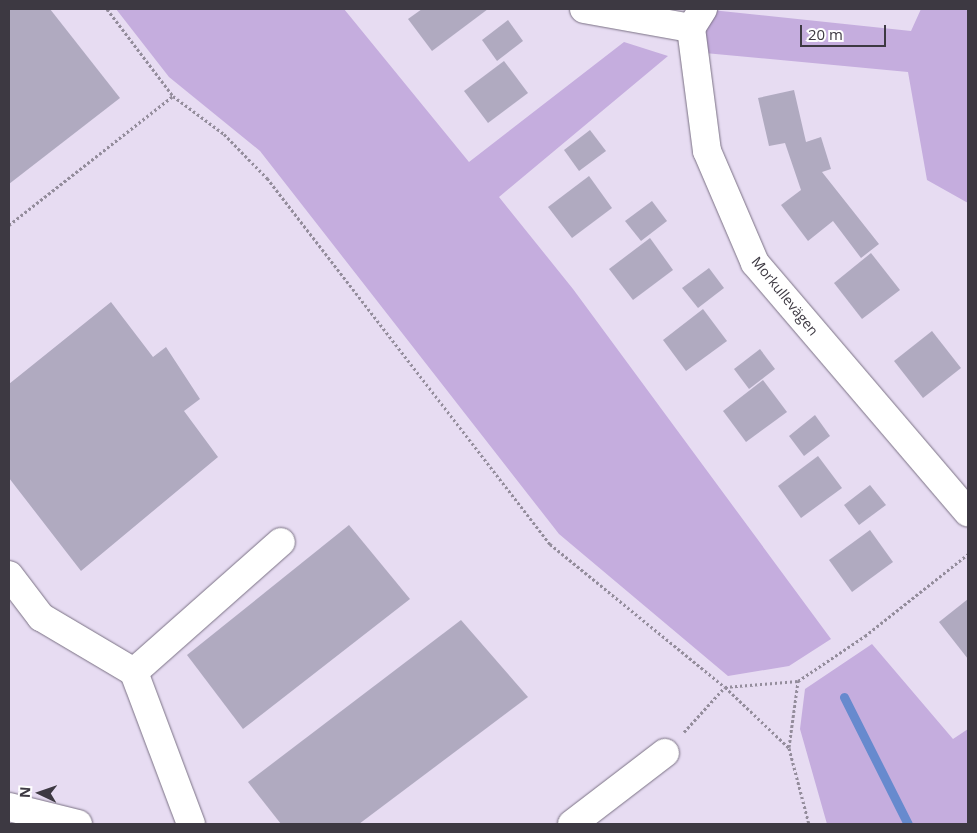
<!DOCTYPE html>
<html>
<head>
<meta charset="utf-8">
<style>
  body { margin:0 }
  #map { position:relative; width:977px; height:833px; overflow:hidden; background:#e7dcf2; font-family:"Open Sans",sans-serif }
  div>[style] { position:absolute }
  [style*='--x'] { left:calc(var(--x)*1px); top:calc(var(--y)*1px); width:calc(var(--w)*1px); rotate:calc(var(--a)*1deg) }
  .green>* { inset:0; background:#c5adde }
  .stream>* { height:9px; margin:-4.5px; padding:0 4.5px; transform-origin:4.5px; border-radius:4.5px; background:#678ace }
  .building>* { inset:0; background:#b0aac0 }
  .path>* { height:3px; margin-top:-1.5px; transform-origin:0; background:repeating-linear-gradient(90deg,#948d9c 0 2.5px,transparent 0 5px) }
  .roads { filter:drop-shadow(0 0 1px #7a7184) drop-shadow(0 0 1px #7a7184) }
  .street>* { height:28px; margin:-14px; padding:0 14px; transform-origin:14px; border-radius:14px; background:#fff }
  span { translate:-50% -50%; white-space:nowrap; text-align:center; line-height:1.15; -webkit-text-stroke:4px #fff; paint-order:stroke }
  .street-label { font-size:14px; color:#3d3942 }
  .frame { position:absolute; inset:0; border:10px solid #3d3942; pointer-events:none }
  .north { position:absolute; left:15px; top:768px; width:50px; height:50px; -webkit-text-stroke:4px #fff; paint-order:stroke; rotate:273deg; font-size:14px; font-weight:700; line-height:20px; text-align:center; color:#3d3942 }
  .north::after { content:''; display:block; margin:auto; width:18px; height:22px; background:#3d3942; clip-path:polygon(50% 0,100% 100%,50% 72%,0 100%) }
  .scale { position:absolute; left:800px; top:25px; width:86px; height:22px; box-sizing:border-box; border:2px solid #3d3942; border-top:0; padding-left:6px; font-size:15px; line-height:18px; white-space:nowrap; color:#3d3942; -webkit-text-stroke:4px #fff; paint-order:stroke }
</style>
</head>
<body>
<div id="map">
  <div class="green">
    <i style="clip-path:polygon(116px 9px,344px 9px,469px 162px,624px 42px,668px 56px,499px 197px,573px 289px,831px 639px,789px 666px,728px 676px,559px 534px,260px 151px,169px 77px)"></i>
    <i style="clip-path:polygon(702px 9px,911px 31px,921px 9px,968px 9px,968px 203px,927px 180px,908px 72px,694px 52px)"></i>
    <i style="clip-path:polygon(872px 644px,953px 739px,968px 729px,968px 824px,827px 824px,800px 729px,805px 689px)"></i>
  </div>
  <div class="stream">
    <i style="--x:844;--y:697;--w:142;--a:63.3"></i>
  </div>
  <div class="building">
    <i style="clip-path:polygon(9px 9px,50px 9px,120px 98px,9px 184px)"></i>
    <i style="clip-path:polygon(422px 9px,488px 9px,432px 51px,408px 19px)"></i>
    <i style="clip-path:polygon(508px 20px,523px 41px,497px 61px,482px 40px)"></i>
    <i style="clip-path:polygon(504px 61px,528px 93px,488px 123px,464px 91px)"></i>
    <i style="clip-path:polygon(794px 90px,806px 142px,821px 137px,831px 169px,822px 172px,879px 244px,861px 258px,833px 221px,808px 241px,781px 205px,801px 190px,785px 143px,769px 146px,758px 98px)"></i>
    <i style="clip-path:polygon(590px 130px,606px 151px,579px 171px,564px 150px)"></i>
    <i style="clip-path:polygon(589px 176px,612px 208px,572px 238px,548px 207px)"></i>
    <i style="clip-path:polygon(652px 201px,667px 221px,641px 241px,625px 221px)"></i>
    <i style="clip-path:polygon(650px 238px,673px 270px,633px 300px,609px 269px)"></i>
    <i style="clip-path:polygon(871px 253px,900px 290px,862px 319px,834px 283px)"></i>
    <i style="clip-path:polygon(709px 268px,724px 288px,698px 308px,682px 288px)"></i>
    <i style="clip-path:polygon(111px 302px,153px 357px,166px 347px,200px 399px,184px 411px,218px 457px,81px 571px,9px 478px,9px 384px)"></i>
    <i style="clip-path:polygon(703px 309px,727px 341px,686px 371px,663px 340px)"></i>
    <i style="clip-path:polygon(932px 331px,961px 368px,923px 398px,894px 361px)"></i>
    <i style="clip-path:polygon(760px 349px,775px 369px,749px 389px,734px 369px)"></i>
    <i style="clip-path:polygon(763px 380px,787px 412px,746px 442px,723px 411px)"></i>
    <i style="clip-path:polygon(815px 415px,830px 436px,804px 456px,789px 436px)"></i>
    <i style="clip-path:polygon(818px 456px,842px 488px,801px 518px,778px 486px)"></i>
    <i style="clip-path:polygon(870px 485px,886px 505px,859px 525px,844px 505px)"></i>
    <i style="clip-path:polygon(349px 525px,410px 599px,243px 729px,187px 655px)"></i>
    <i style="clip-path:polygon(870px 530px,893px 562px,852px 592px,829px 560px)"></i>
    <i style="clip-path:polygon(968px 599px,968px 659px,939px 622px)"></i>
    <i style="clip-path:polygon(461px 620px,528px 697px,359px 824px,281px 824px,248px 782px)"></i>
  </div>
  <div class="path">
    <i style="--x:107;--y:9;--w:109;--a:52.8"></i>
    <i style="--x:173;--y:96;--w:64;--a:36.7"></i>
    <i style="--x:224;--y:134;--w:62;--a:45.7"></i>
    <i style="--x:267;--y:178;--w:463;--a:52.3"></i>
    <i style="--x:550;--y:544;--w:226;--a:39.3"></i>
    <i style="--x:725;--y:687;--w:88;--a:43.6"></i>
    <i style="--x:789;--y:748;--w:79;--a:75.3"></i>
    <i style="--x:9;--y:225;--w:209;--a:-38.2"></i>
    <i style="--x:684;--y:732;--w:61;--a:-47.7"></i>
    <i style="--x:725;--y:687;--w:73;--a:-4.7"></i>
    <i style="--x:798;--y:681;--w:81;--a:-33.9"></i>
    <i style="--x:865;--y:636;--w:132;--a:-38.5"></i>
    <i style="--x:789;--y:747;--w:67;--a:-82.2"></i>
  </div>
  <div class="roads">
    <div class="street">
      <i style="--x:584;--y:9;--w:109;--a:10.1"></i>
      <i style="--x:703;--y:9;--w:22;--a:122"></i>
      <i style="--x:691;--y:28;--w:124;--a:82.6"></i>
      <i style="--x:707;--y:151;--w:122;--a:66.8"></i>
      <i style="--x:755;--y:263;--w:328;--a:49.5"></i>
      <i style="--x:9;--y:575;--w:53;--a:52.7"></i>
      <i style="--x:41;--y:617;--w:108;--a:30.6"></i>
      <i style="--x:9;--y:807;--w:71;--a:13.8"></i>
      <i style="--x:191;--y:824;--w:162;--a:-110.6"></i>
      <i style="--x:134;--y:672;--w:196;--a:-41.5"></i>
      <i style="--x:572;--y:824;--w:117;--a:-37.4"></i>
    </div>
  </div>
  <div class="street-label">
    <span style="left:785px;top:296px;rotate:51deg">Morkullevägen</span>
  </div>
  <div class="frame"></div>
  <div class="north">N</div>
  <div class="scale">20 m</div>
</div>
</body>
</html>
